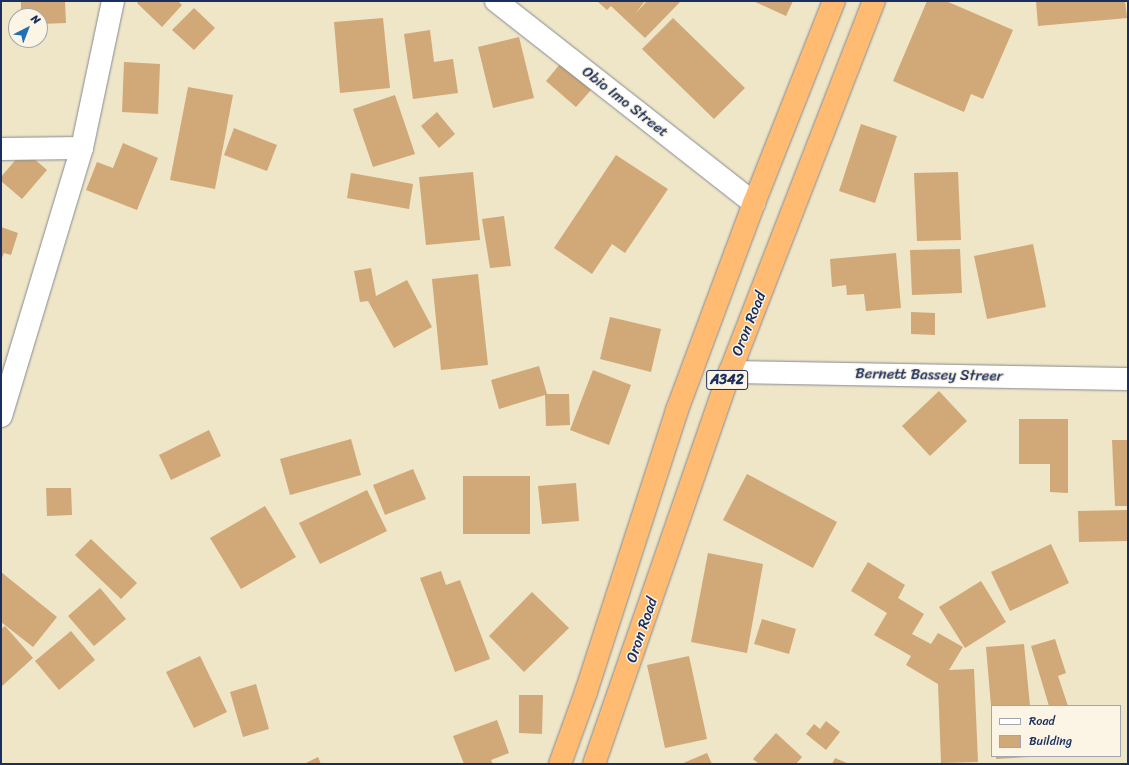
<!DOCTYPE html>
<html>
<head>
<meta charset="utf-8">
<style>
  body { margin:0 }
  #map { position:relative; width:1129px; height:765px; overflow:hidden; background:#efe5c7; font-family:Sriracha,sans-serif }
  div>[style] { position:absolute }
  [style*='--x'] { left:calc(var(--x)*1px); top:calc(var(--y)*1px); width:calc(var(--w)*1px); rotate:calc(var(--a)*1deg) }
  .building>* { inset:0; background:#d1a877 }
  .roads { filter:drop-shadow(0 0 1px #858a92) drop-shadow(0 0 1px #858a92) }
  .minor>* { height:22px; margin:-11px; padding:0 11px; transform-origin:11px; border-radius:11px; background:#fff }
  .highway>* { height:22px; margin:-11px; padding:0 11px; transform-origin:11px; border-radius:11px; background:#febb71 }
  span { translate:-50% -50%; white-space:nowrap; text-align:center; line-height:1.15; -webkit-text-stroke:3px #fcf5e5; paint-order:stroke }
  .shield-label span { padding:1px 3px; background:#fcf5e5; border:1px solid; border-radius:3px; -webkit-text-stroke-width:0 }
  .shield-label { font-size:14px; color:#1b2f5e; font-weight:700 }
  .street-label { font-size:15px; color:#1b2f5e }
  .frame { position:absolute; inset:0; border:2px solid #1b2f5e; pointer-events:none }
  .legend { position:absolute; left:991px; top:705px; width:130px; height:52px; box-sizing:border-box; background:#fcf5e5; border:1px solid #a2a6af; margin:0; padding:5px 7px; list-style:none; font-size:12px; color:#1b2f5e }
  .legend li { display:flex; align-items:center; gap:8px; height:20px }
  .legend b { width:20px; border:1px solid #a2a6af }
  .north { position:absolute; left:8px; top:8px; width:40px; height:40px; box-sizing:border-box; background:#fcf5e5; border:1px solid #a2a6af; border-radius:50%; rotate:42deg; font-size:11px; font-weight:700; line-height:16px; text-align:center; color:#1b2f5e }
  .north::after { content:''; display:block; margin:auto; width:14px; height:18px; background:#1f6fb2; clip-path:polygon(50% 0,100% 100%,50% 72%,0 100%) }
</style>
</head>
<body>
<div id="map">
  <div class="building">
    <i style="clip-path:polygon(21px 1px,65px 1px,66px 23px,40px 24px,40px 16px,21px 16px)"></i>
    <i style="clip-path:polygon(139px 1px,178px 1px,182px 5px,162px 27px,137px 3px)"></i>
    <i style="clip-path:polygon(597px 1px,645px 1px,635px 14px,647px 1px,681px 1px,645px 38px,611px 6px,607px 10px)"></i>
    <i style="clip-path:polygon(753px 1px,793px 1px,786px 16px)"></i>
    <i style="clip-path:polygon(927px 1px,946px 1px,1013px 30px,983px 99px,971px 94px,964px 112px,893px 81px)"></i>
    <i style="clip-path:polygon(1036px 1px,1125px 1px,1127px 18px,1038px 26px)"></i>
    <i style="clip-path:polygon(194px 8px,215px 28px,194px 50px,172px 30px)"></i>
    <i style="clip-path:polygon(383px 18px,390px 88px,340px 93px,334px 22px)"></i>
    <i style="clip-path:polygon(673px 18px,745px 88px,714px 119px,642px 49px)"></i>
    <i style="clip-path:polygon(430px 30px,434px 62px,453px 59px,458px 93px,413px 99px,404px 34px)"></i>
    <i style="clip-path:polygon(519px 37px,534px 98px,493px 108px,478px 47px)"></i>
    <i style="clip-path:polygon(124px 62px,160px 64px,158px 114px,122px 112px)"></i>
    <i style="clip-path:polygon(560px 64px,591px 90px,576px 107px,546px 81px)"></i>
    <i style="clip-path:polygon(188px 87px,233px 95px,215px 189px,170px 180px)"></i>
    <i style="clip-path:polygon(395px 95px,415px 154px,373px 167px,353px 109px)"></i>
    <i style="clip-path:polygon(437px 112px,455px 134px,439px 148px,421px 126px)"></i>
    <i style="clip-path:polygon(861px 124px,897px 136px,875px 203px,839px 191px)"></i>
    <i style="clip-path:polygon(234px 128px,277px 145px,267px 171px,224px 155px)"></i>
    <i style="clip-path:polygon(123px 143px,158px 158px,137px 210px,86px 190px,97px 162px,113px 168px)"></i>
    <i style="clip-path:polygon(24px 150px,47px 170px,22px 199px,1px 181px,1px 177px)"></i>
    <i style="clip-path:polygon(616px 155px,668px 189px,625px 253px,612px 244px,592px 274px,554px 248px)"></i>
    <i style="clip-path:polygon(473px 172px,480px 240px,426px 245px,419px 177px)"></i>
    <i style="clip-path:polygon(958px 172px,961px 240px,917px 241px,914px 173px)"></i>
    <i style="clip-path:polygon(351px 173px,413px 184px,409px 209px,347px 198px)"></i>
    <i style="clip-path:polygon(504px 216px,511px 266px,490px 268px,482px 219px)"></i>
    <i style="clip-path:polygon(1px 227px,18px 233px,11px 255px,4px 253px,1px 260px)"></i>
    <i style="clip-path:polygon(1033px 244px,1046px 307px,987px 319px,974px 256px)"></i>
    <i style="clip-path:polygon(960px 249px,962px 293px,912px 295px,910px 250px)"></i>
    <i style="clip-path:polygon(896px 253px,901px 308px,866px 311px,864px 294px,847px 295px,846px 285px,832px 287px,830px 259px)"></i>
    <i style="clip-path:polygon(371px 268px,376px 296px,407px 280px,432px 327px,394px 348px,368px 301px,360px 302px,354px 271px)"></i>
    <i style="clip-path:polygon(478px 274px,488px 365px,441px 370px,432px 279px)"></i>
    <i style="clip-path:polygon(911px 312px,935px 313px,935px 335px,911px 334px)"></i>
    <i style="clip-path:polygon(610px 317px,661px 329px,651px 372px,600px 359px)"></i>
    <i style="clip-path:polygon(539px 366px,547px 394px,569px 394px,570px 425px,546px 426px,545px 395px,499px 409px,491px 380px)"></i>
    <i style="clip-path:polygon(593px 370px,631px 385px,609px 445px,570px 430px)"></i>
    <i style="clip-path:polygon(939px 391px,967px 421px,930px 456px,902px 426px)"></i>
    <i style="clip-path:polygon(1019px 419px,1068px 419px,1068px 493px,1050px 492px,1050px 464px,1019px 464px)"></i>
    <i style="clip-path:polygon(209px 430px,221px 456px,171px 480px,159px 455px)"></i>
    <i style="clip-path:polygon(351px 439px,361px 475px,290px 495px,280px 459px)"></i>
    <i style="clip-path:polygon(1112px 440px,1128px 440px,1128px 506px,1115px 506px)"></i>
    <i style="clip-path:polygon(413px 469px,426px 499px,385px 515px,373px 485px)"></i>
    <i style="clip-path:polygon(747px 474px,837px 522px,813px 568px,723px 520px)"></i>
    <i style="clip-path:polygon(463px 476px,530px 476px,530px 534px,463px 534px)"></i>
    <i style="clip-path:polygon(576px 483px,579px 521px,542px 524px,538px 486px)"></i>
    <i style="clip-path:polygon(46px 488px,71px 488px,72px 515px,47px 516px)"></i>
    <i style="clip-path:polygon(367px 490px,387px 531px,320px 564px,299px 523px)"></i>
    <i style="clip-path:polygon(265px 506px,296px 557px,241px 589px,210px 538px)"></i>
    <i style="clip-path:polygon(1128px 510px,1128px 541px,1079px 542px,1078px 511px)"></i>
    <i style="clip-path:polygon(91px 539px,137px 583px,121px 599px,75px 555px)"></i>
    <i style="clip-path:polygon(1051px 544px,1069px 583px,1010px 611px,991px 572px)"></i>
    <i style="clip-path:polygon(708px 553px,763px 564px,747px 653px,691px 642px)"></i>
    <i style="clip-path:polygon(868px 562px,905px 585px,898px 598px,924px 614px,912px 634px,931px 644px,938px 633px,963px 647px,949px 670px,974px 669px,978px 762px,941px 763px,938px 684px,906px 665px,911px 656px,874px 635px,887px 613px,851px 591px)"></i>
    <i style="clip-path:polygon(441px 571px,446px 585px,460px 580px,490px 659px,455px 672px,420px 578px)"></i>
    <i style="clip-path:polygon(1px 572px,57px 617px,33px 647px,1px 622px)"></i>
    <i style="clip-path:polygon(981px 581px,1006px 622px,965px 648px,939px 607px)"></i>
    <i style="clip-path:polygon(100px 588px,126px 619px,94px 646px,68px 616px)"></i>
    <i style="clip-path:polygon(532px 592px,569px 628px,524px 672px,489px 636px)"></i>
    <i style="clip-path:polygon(762px 619px,796px 629px,789px 654px,754px 644px)"></i>
    <i style="clip-path:polygon(5px 626px,33px 658px,1px 687px,1px 629px)"></i>
    <i style="clip-path:polygon(71px 631px,95px 660px,59px 690px,35px 661px)"></i>
    <i style="clip-path:polygon(1055px 639px,1066px 673px,1058px 676px,1068px 706px,1049px 706px,1031px 646px)"></i>
    <i style="clip-path:polygon(1024px 644px,1030px 706px,991px 706px,986px 647px)"></i>
    <i style="clip-path:polygon(200px 656px,227px 712px,194px 728px,166px 672px)"></i>
    <i style="clip-path:polygon(689px 656px,707px 739px,665px 748px,647px 665px)"></i>
    <i style="clip-path:polygon(256px 684px,269px 729px,243px 737px,230px 692px)"></i>
    <i style="clip-path:polygon(519px 695px,543px 695px,542px 734px,519px 733px)"></i>
    <i style="clip-path:polygon(497px 720px,509px 753px,491px 760px,493px 764px,464px 764px,453px 736px)"></i>
    <i style="clip-path:polygon(826px 721px,840px 732px,826px 750px,806px 734px,814px 724px,820px 729px)"></i>
    <i style="clip-path:polygon(776px 733px,802px 757px,796px 764px,759px 764px,753px 759px)"></i>
    <i style="clip-path:polygon(707px 753px,712px 764px,681px 764px)"></i>
    <i style="clip-path:polygon(996px 756px,1028px 756px,1028px 757px,996px 759px)"></i>
    <i style="clip-path:polygon(318px 757px,321px 764px,304px 764px)"></i>
    <i style="clip-path:polygon(835px 758px,849px 764px,832px 764px)"></i>
  </div>
  <div class="roads">
    <div class="minor">
      <i style="--x:496;--y:1;--w:328;--a:38.1"></i>
      <i style="--x:1;--y:149;--w:81;--a:-0.7"></i>
      <i style="--x:730;--y:372;--w:398;--a:1"></i>
      <i style="--x:1;--y:416;--w:280;--a:-73.2"></i>
      <i style="--x:82;--y:148;--w:150;--a:-78.1"></i>
    </div>
    <div class="highway">
      <i style="--x:560;--y:764;--w:77;--a:-70.1"></i>
      <i style="--x:586;--y:692;--w:296;--a:-72.1"></i>
      <i style="--x:677;--y:410;--w:221;--a:-69.6"></i>
      <i style="--x:754;--y:203;--w:217;--a:-68.4"></i>
      <i style="--x:594;--y:764;--w:415;--a:-70.9"></i>
      <i style="--x:730;--y:372;--w:398;--a:-68.8"></i>
    </div>
  </div>
  <div class="shield-label">
    <span style="left:727px;top:380px">A342</span>
  </div>
  <div class="street-label">
    <span style="left:625px;top:102px;rotate:38deg">Obio Imo Street</span>
    <span style="left:749px;top:324px;rotate:-68deg">Oron Road</span>
    <span style="left:929px;top:375px;rotate:1deg">Bernett Bassey Streer</span>
    <span style="left:642px;top:630px;rotate:-71deg">Oron Road</span>
  </div>
  <div class="frame"></div>
  <ul class="legend">
  <li><b style="height:5px;background:#fff"></b>Road</li>
  <li><b style="height:11px;background:#d1a877"></b>Building</li>
  </ul>
  <div class="north">N</div>
</div>
</body>
</html>
